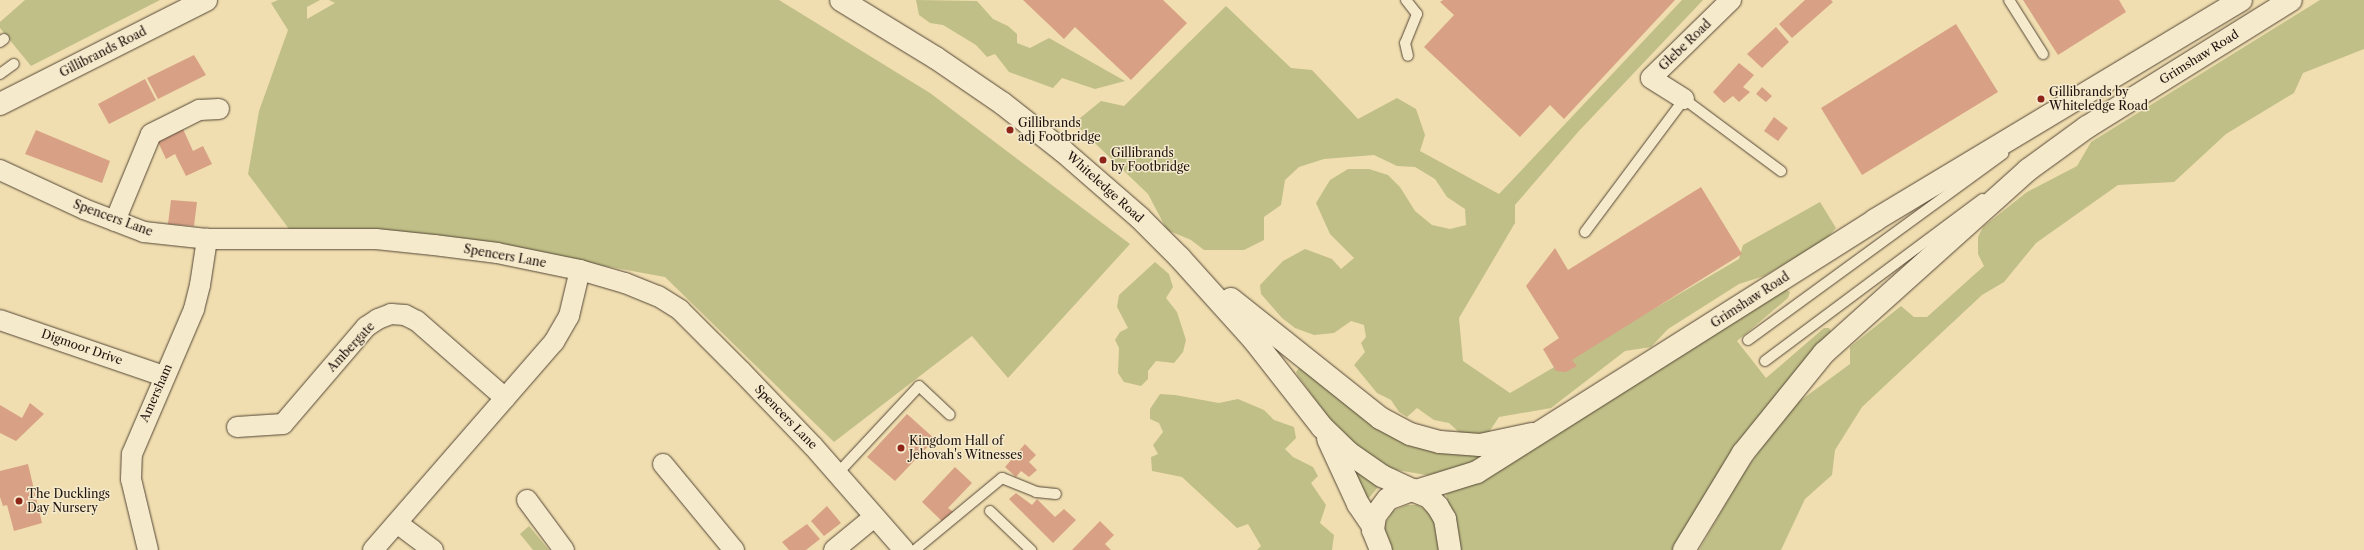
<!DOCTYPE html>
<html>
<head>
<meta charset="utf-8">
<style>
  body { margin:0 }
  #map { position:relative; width:2364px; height:550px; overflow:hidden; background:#f0deb0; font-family:"Libre Caslon Text",serif }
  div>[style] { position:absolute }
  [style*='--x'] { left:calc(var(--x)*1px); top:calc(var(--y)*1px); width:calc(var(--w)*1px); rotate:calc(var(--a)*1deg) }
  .green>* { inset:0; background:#c0bf87 }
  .building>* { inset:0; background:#d8a185 }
  .roads { filter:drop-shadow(0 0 1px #544636) drop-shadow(0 0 1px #544636) }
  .service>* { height:10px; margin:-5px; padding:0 5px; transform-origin:5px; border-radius:5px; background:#f5eacc }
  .minor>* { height:20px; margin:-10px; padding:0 10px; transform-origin:10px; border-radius:10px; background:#f5eacc }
  .tertiary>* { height:22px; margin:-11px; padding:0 11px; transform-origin:11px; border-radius:11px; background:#f5eacc }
  .secondary>* { height:22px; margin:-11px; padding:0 11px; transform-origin:11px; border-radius:11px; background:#f5eacc }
  .dots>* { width:11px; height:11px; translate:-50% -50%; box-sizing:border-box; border:2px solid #f5eacc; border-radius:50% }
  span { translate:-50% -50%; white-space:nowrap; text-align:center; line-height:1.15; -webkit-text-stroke:3px #f5eacc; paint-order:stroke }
  .street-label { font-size:12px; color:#20130e }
  .poi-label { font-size:12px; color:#20130e }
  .left { translate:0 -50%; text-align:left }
</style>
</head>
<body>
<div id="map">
  <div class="green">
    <i style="clip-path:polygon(25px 0,160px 0,31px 66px,0 28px,0 22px)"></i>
    <i style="clip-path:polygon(278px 0,320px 0,307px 7px,307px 19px,335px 3px,329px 0,779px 0,930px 93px,1130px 244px,1008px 378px,972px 336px,834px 442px,665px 277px,440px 236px,292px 233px,248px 174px,259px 111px,288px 30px,271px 3px)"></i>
    <i style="clip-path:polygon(916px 0,977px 1px,993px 19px,1008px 26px,1017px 34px,1017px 43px,1030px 48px,1049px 38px,1125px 81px,1095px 89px,1062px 78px,1053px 88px,1009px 72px,995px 54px,987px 57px,976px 45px,943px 25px,930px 23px,919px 15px)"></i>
    <i style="clip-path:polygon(1682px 0,1703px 0,1578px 132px,1515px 205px,1515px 223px,1459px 318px,1463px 361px,1510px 393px,1739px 259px,1743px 245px,1820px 202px,1836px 228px,1825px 240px,1764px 276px,1739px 284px,1668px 329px,1651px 347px,1625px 351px,1551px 408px,1499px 417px,1489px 432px,1476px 437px,1461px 434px,1449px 423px,1434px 420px,1417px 408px,1407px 417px,1399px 412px,1391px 400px,1377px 393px,1354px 365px,1365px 352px,1361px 343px,1366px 337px,1364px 325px,1351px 321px,1334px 333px,1314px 335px,1295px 328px,1282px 318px,1261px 294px,1260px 285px,1283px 261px,1305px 249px,1332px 259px,1341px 269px,1354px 258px,1330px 234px,1316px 203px,1330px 180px,1348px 169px,1369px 169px,1388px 175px,1400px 187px,1415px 211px,1432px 225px,1450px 229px,1466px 225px,1465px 209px,1447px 197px,1435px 179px,1415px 167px,1397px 166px,1374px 155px,1324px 159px,1299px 167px,1285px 180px,1281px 205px,1264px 217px,1264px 240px,1244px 250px,1204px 250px,1191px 240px,1167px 230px,1148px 194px,1074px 123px,1101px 101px,1124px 106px,1226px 6px,1291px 68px,1312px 70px,1358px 119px,1397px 98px,1416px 109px,1425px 135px,1420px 151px,1499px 194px)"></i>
    <i style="clip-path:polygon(2320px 0,2364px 0,2364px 49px,2303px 73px,2294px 93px,2226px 134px,2174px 182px,2118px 185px,2036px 243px,2004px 282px,1982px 295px,1862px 407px,1835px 450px,1832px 475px,1805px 499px,1781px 550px,1699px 550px,1744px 472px,1793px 406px,1850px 364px,1850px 347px,1901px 306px,1914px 317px,1927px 317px,1984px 266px,1978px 254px,1978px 237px,1983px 227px,2027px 192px,2077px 166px,2091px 142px)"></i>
    <i style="clip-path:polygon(1155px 262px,1169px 274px,1173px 287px,1166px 298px,1177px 312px,1186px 340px,1183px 352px,1174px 363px,1156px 361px,1148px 371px,1148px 379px,1141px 386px,1124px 382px,1118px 373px,1119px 348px,1115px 340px,1120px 332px,1128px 328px,1117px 307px,1119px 295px)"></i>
    <i style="clip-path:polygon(1785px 289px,1790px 292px,1788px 298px,1737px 341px,1766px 378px,1824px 328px,1829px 328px,1832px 333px,1675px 550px,1459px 550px,1446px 494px,1485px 478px)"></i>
    <i style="clip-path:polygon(1300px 367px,1362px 414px,1478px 456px,1479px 461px,1438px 474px,1426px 475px,1391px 469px,1375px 462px,1336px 428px,1298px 376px,1296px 372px)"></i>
    <i style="clip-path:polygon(1160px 394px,1175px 395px,1219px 403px,1238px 399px,1264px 410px,1274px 420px,1294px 427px,1296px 438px,1285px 449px,1293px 457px,1313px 467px,1318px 476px,1311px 483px,1326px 505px,1320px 523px,1334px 535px,1332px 550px,1257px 550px,1261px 546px,1248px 524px,1237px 528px,1182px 477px,1152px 471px,1151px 457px,1158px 454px,1153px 445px,1163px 432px,1159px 423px,1150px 419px,1150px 409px)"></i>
    <i style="clip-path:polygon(1352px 467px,1380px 485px,1368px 499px,1367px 499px)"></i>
    <i style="clip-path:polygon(1407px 505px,1417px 505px,1428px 511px,1436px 524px,1440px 550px,1391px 550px,1384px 532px,1385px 524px,1393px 511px)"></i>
    <i style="clip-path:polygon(529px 526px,549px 550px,533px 550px,520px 534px)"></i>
  </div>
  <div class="building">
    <i style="clip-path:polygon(1023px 0,1163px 0,1187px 23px,1131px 80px,1075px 27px,1064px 39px)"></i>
    <i style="clip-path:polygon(1443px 0,1675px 0,1564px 119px,1550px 105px,1520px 137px,1424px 47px,1454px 15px,1440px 2px)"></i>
    <i style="clip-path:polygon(1805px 0,1831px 0,1833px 2px,1792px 38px,1779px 24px)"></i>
    <i style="clip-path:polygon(2023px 0,2119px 0,2126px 12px,2058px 55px)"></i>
    <i style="clip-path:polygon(1956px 24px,1998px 92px,1862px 175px,1821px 108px)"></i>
    <i style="clip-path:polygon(1776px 27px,1789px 42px,1762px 68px,1747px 54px)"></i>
    <i style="clip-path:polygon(194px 55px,206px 75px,158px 99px,147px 78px)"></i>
    <i style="clip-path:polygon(1739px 63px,1754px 75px,1743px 87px,1750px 92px,1739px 102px,1733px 96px,1724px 103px,1713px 92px)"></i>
    <i style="clip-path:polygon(145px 79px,156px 100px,109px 124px,98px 104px)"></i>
    <i style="clip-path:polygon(1762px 87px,1772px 96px,1766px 102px,1756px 94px)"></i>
    <i style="clip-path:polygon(1774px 117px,1788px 128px,1778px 141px,1764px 131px)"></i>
    <i style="clip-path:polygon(183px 129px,193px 151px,203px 146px,212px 164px,186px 176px,175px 154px,166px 159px,158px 142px)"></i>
    <i style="clip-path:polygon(36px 130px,110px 161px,102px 183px,25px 154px)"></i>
    <i style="clip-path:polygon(1701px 187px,1742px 254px,1572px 360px,1577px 366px,1566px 372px,1556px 371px,1543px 349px,1559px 338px,1526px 286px,1555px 248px,1568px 270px)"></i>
    <i style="clip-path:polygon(171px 200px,197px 202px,194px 226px,168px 224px)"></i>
    <i style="clip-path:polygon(30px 403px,44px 414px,16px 441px,0 433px,0 405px,22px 418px)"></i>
    <i style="clip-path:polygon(907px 414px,935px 439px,895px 481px,867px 457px)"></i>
    <i style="clip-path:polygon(1025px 444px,1036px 455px,1029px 462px,1037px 470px,1029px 477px,1021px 471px,1016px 477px,1005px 467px)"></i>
    <i style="clip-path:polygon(28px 464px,42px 523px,14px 531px,7px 505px,3px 506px,0 497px,0 471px)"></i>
    <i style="clip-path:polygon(955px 467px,972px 483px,948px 508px,955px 513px,944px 523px,922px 502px)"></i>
    <i style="clip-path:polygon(1016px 493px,1032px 505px,1037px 499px,1055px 517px,1064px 509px,1076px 520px,1053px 543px,1009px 499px)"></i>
    <i style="clip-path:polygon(827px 506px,841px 523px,824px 536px,811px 521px)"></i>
    <i style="clip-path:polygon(1100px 521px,1114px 535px,1105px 544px,1111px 550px,1072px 550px)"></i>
    <i style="clip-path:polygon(807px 524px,820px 539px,806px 550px,789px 550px,782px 542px)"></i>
  </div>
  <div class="roads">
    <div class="service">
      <i style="--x:1406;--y:0;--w:18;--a:52"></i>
      <i style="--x:1417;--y:14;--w:31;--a:112"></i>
      <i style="--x:1405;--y:43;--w:13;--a:77"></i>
      <i style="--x:2009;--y:0;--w:64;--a:57.8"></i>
      <i style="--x:0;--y:42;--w:5;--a:-37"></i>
      <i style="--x:0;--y:74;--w:17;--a:-36"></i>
      <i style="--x:1585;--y:232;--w:166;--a:-53.3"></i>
      <i style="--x:1684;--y:99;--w:121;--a:36.6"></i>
      <i style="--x:1748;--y:340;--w:316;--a:-36.1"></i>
      <i style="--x:1765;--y:361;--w:271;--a:-36.7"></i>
      <i style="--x:837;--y:474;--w:120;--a:-47"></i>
      <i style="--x:919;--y:386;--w:42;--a:43.1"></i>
      <i style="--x:990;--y:511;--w:57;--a:43.6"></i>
      <i style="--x:915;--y:550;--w:113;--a:-39.6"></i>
      <i style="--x:1002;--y:478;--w:37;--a:22"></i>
      <i style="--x:1036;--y:492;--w:20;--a:6"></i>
    </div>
    <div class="minor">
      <i style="--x:1684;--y:99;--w:39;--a:-148"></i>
      <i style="--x:1651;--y:78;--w:112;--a:-44.3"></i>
      <i style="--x:0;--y:170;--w:93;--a:24.9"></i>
      <i style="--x:84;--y:209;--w:64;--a:21"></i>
      <i style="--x:144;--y:232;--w:63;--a:6.3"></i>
      <i style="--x:207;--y:239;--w:169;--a:0"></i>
      <i style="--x:376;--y:239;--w:58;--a:5.9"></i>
      <i style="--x:434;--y:245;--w:64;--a:7.2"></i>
      <i style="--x:497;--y:253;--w:85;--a:11.6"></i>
      <i style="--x:580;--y:270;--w:47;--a:16.1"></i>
      <i style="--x:625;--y:283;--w:35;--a:22"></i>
      <i style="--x:658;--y:296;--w:26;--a:32"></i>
      <i style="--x:680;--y:310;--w:86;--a:45"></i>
      <i style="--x:741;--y:371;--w:104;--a:46.2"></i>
      <i style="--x:813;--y:446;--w:138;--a:48.8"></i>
      <i style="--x:115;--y:221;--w:94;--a:-67.5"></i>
      <i style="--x:151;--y:134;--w:54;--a:-26.6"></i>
      <i style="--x:199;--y:110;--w:20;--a:-3"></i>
      <i style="--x:0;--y:320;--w:173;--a:18.9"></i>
      <i style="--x:237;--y:427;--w:46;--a:-3.7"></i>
      <i style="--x:283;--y:424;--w:128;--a:-49.4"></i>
      <i style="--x:366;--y:327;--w:14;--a:-34"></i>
      <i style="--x:378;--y:319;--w:14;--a:-21"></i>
      <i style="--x:391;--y:314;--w:14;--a:4"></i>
      <i style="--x:405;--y:315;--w:13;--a:27"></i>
      <i style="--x:417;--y:321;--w:117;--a:41.2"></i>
      <i style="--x:663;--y:464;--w:112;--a:50.5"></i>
      <i style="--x:527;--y:500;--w:62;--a:53.5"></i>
      <i style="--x:397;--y:523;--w:45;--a:36.9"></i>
      <i style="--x:148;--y:550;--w:73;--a:-103.5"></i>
      <i style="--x:131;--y:479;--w:25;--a:-88"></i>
      <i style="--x:132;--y:454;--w:158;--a:-66.8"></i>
      <i style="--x:194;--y:309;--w:25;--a:-76"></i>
      <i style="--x:200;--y:285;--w:47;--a:-81.3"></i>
      <i style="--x:373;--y:550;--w:276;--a:-49"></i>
      <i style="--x:554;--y:342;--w:30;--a:-60"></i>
      <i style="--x:569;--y:316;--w:47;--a:-76.6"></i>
      <i style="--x:834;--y:550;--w:52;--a:-39.5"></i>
    </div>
    <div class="tertiary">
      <i style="--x:841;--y:0;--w:111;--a:31.4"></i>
      <i style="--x:936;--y:58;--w:80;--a:34.3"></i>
      <i style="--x:1002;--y:103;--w:78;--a:38.2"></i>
      <i style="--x:1063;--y:151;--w:102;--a:41"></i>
      <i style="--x:1140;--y:218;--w:57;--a:45"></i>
      <i style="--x:1180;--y:258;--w:109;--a:48"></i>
      <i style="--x:1253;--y:339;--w:112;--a:51.9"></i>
      <i style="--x:1322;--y:427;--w:37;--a:44"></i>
      <i style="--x:1349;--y:453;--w:40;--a:34.9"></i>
      <i style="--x:1382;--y:476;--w:33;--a:25"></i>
      <i style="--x:0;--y:104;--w:231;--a:-26.8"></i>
      <i style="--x:1231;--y:299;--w:191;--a:38.6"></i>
      <i style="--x:1380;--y:418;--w:34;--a:28"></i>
      <i style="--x:1410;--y:434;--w:31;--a:15"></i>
      <i style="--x:1440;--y:442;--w:40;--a:4.3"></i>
      <i style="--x:1480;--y:445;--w:53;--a:-11.9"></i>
      <i style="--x:1328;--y:439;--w:72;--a:65.2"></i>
      <i style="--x:1358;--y:504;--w:27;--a:56"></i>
    </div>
    <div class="secondary">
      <i style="--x:1416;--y:491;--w:64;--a:-17.3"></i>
      <i style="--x:1477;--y:472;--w:471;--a:-32.3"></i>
      <i style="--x:1875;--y:220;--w:427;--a:-31"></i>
      <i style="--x:1381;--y:550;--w:22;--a:-112"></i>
      <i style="--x:1373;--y:530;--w:14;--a:-82"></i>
      <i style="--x:1375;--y:516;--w:21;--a:-53"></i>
      <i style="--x:1388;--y:499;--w:26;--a:-21"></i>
      <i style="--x:1412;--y:490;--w:18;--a:22"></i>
      <i style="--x:1429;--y:497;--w:13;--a:48"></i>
      <i style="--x:1438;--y:507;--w:14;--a:60"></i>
      <i style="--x:1445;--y:519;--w:31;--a:81"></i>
      <i style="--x:1684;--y:550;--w:114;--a:-58.7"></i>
      <i style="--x:1743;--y:453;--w:129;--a:-51"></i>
      <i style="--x:1824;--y:353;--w:274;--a:-41.9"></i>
      <i style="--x:2028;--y:170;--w:73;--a:-36.1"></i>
      <i style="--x:2087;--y:127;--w:240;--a:-31.9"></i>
    </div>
  </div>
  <div class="dots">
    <i style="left:2041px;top:99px;background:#8f2418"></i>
    <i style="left:1010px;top:130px;background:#8f2418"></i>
    <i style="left:1103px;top:160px;background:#8f2418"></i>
    <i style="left:901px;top:448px;background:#8f2418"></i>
    <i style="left:19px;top:501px;background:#8f2418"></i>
  </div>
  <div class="street-label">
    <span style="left:1685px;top:45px;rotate:-44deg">Glebe Road</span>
    <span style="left:103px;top:52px;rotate:-27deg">Gillibrands Road</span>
    <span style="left:2199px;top:57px;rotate:-32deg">Grimshaw Road</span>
    <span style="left:1105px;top:187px;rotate:42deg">Whiteledge Road</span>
    <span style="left:113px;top:218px;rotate:20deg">Spencers Lane</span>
    <span style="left:505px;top:256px;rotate:10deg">Spencers Lane</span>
    <span style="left:1750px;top:300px;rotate:-33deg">Grimshaw Road</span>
    <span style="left:82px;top:347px;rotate:19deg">Digmoor Drive</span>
    <span style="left:351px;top:347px;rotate:-47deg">Ambergate</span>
    <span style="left:156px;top:393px;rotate:-66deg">Amersham</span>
    <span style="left:786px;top:417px;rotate:46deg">Spencers Lane</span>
  </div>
  <div class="poi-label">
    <span class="left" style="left:2049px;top:99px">Gillibrands by<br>Whiteledge Road</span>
    <span class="left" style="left:1018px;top:130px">Gillibrands<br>adj Footbridge</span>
    <span class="left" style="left:1111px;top:160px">Gillibrands<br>by Footbridge</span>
    <span class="left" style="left:909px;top:448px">Kingdom Hall of<br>Jehovah's Witnesses</span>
    <span class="left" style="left:27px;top:501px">The Ducklings<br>Day Nursery</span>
  </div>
</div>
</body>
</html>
